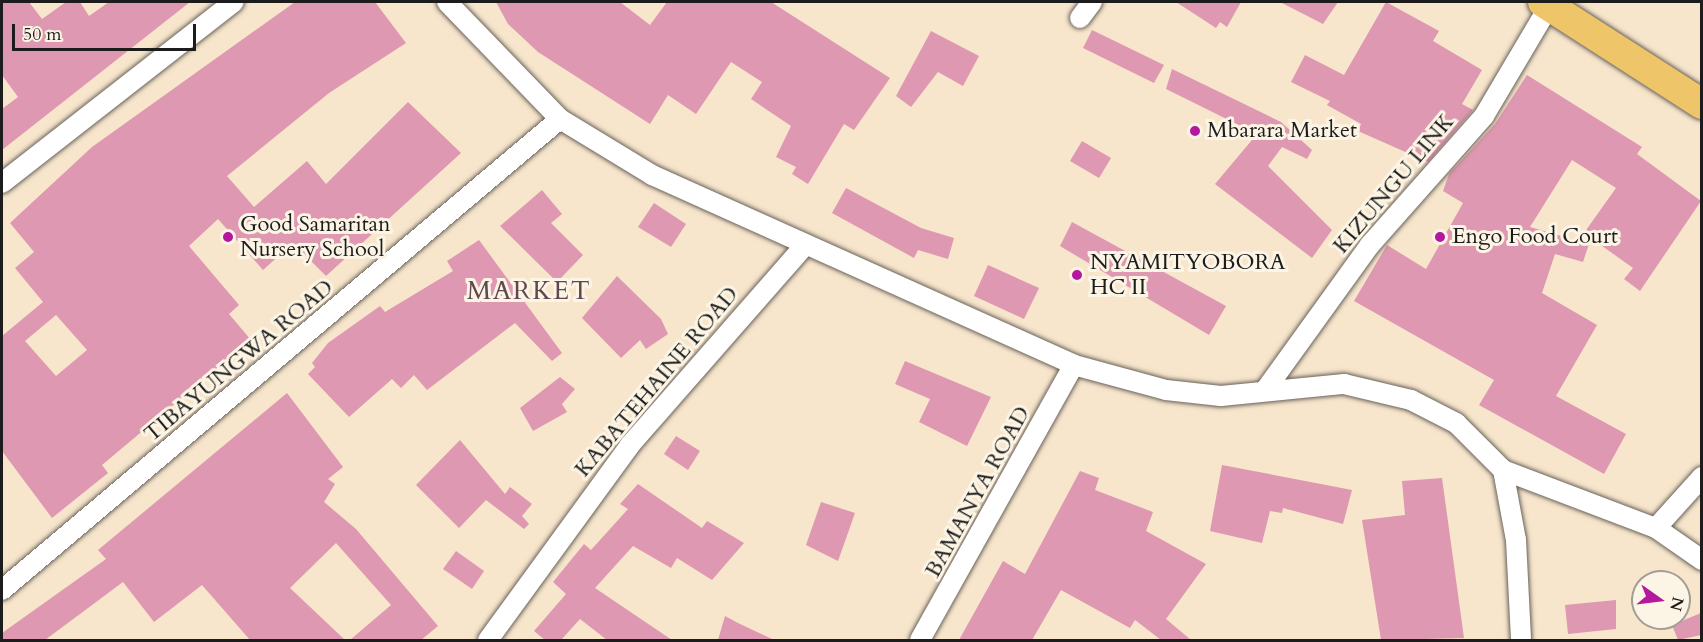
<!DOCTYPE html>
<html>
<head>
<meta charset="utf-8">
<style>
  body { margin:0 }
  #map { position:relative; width:1703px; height:642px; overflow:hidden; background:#f7e5cc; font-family:Cardo,serif }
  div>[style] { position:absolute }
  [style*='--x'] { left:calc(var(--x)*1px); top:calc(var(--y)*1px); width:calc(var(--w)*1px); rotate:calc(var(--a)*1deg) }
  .building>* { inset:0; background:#df98b1 }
  .roads { filter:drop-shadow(0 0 2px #69625a) drop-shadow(0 0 2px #69625a) }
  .street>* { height:20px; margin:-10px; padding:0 10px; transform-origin:10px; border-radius:10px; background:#fff }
  .primary>* { height:30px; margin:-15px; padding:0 15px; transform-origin:15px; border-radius:15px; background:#eec569 }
  .dots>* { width:16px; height:16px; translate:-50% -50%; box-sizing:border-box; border:3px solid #fcf5e5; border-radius:50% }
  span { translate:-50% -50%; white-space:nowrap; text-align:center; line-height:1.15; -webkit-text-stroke:6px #fcf5e5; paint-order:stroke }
  .poi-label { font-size:22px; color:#1c1c1c }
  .left { translate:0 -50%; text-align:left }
  .street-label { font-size:22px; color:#1c1c1c }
  .quarter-label { font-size:26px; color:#604750; letter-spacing:1.5px }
  .frame { position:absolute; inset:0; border:3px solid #1c1c1c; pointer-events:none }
  .north { position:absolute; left:1631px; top:570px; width:60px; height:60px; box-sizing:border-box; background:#fcf5e5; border:2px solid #a29e95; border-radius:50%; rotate:104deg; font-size:16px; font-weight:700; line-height:24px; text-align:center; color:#1c1c1c }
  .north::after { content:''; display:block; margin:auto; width:21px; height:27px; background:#b5179e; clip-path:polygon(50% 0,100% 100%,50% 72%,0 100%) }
  .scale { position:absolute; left:12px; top:24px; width:184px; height:27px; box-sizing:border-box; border:3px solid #1c1c1c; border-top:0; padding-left:8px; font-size:18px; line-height:21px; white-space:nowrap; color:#1c1c1c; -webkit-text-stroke:4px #fcf5e5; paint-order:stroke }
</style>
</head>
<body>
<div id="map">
  <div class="building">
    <i style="clip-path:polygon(2px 2px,29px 2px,42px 19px,66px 2px,80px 2px,89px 16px,109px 2px,190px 2px,2px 150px,2px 109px,18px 97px,2px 75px)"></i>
    <i style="clip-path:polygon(evenodd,295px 2px,375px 2px,406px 43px,329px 93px,227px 176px,254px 207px,307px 161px,326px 184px,408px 102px,461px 153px,326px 276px,293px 243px,263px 270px,218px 219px,189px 246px,239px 305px,229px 314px,251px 340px,102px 465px,108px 473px,52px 518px,2px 451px,2px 336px,43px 302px,15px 268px,34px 252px,10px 223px,92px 147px,295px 2px,56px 315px,87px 350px,56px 376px,25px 341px,56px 315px)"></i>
    <i style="clip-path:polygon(496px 2px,620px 2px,650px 25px,667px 2px,771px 2px,890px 78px,854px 130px,844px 124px,808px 184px,792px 174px,796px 167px,776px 157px,791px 126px,751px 99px,762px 82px,731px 62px,696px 114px,668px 95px,650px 124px,538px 52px,508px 24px)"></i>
    <i style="clip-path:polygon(1176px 2px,1241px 2px,1227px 27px,1220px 22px,1216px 28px)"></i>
    <i style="clip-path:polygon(1280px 2px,1338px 2px,1323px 24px)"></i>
    <i style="clip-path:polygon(1386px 2px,1439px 31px,1433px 41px,1482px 70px,1462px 104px,1473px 110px,1428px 162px,1358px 131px,1361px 124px,1327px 105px,1330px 101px,1291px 82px,1305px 55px,1344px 75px)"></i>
    <i style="clip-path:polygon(1092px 30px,1164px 65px,1154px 83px,1083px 48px)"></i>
    <i style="clip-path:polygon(931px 31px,979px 56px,963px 86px,938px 72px,911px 107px,896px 96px)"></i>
    <i style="clip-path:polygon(1172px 69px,1281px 122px,1312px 150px,1307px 159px,1282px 147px,1268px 166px,1332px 230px,1312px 258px,1215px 184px,1257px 134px,1166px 89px)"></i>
    <i style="clip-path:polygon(1527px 75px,1642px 147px,1637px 154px,1701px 201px,1640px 291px,1624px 279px,1633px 268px,1584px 233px,1616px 188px,1572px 160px,1530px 227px,1589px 244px,1583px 262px,1555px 254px,1542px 293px,1597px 325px,1556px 396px,1626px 434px,1604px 474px,1479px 405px,1494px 380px,1354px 301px,1387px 245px,1426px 269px,1463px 203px,1443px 191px,1449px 174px,1495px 124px)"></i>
    <i style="clip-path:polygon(1082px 141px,1111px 158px,1099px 178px,1070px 161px)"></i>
    <i style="clip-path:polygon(846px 188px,921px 228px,954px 238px,948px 259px,918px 250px,914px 258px,832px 213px)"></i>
    <i style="clip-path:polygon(542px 190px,562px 214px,551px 223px,583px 255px,557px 282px,500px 226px)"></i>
    <i style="clip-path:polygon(654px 203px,686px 224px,671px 247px,638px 227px)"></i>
    <i style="clip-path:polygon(1072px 222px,1226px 306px,1209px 335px,1060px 246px)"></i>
    <i style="clip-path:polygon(479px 240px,562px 353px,552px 361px,515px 323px,427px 390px,414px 375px,401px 388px,392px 379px,349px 417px,308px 374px,315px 367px,312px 363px,328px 343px,380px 306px,385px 312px,453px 271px,447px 261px)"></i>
    <i style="clip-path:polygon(988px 265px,1039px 288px,1024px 319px,974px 296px)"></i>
    <i style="clip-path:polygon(617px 276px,661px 319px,668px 334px,646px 349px,640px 340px,621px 358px,582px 318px)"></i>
    <i style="clip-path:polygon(905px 361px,991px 397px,967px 446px,919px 422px,930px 399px,895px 384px)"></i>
    <i style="clip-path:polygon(560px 377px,575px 389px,562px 404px,567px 412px,533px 431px,520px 408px)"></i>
    <i style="clip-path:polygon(287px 393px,343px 467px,328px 479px,335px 484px,324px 502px,356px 529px,438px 626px,421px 640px,350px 640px,391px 605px,336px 543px,290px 588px,345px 640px,250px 640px,202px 585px,154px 622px,123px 582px,45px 640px,2px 640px,2px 633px,106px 559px,98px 550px)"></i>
    <i style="clip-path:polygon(676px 436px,700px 451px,688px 470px,664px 454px)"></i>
    <i style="clip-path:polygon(460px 440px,505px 494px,510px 487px,532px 504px,522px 516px,529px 524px,524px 529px,486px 500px,459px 528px,416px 485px)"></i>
    <i style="clip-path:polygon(1222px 465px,1352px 490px,1343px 524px,1283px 508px,1282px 513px,1270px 511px,1262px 543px,1210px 531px)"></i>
    <i style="clip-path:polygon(1080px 471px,1099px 478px,1095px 490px,1153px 512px,1146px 531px,1206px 564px,1166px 619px,1191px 640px,1161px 640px,1135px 620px,1130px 628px,1061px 590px,1032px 640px,959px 640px,1003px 561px,1025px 574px)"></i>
    <i style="clip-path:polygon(1442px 478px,1464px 638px,1381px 640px,1362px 520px,1405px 515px,1402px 481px)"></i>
    <i style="clip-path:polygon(638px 484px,702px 528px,707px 521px,744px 543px,712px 580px,677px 558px,671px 568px,633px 546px,595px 588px,672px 640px,607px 640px,580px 619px,561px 640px,545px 640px,534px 631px,566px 594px,553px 582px,584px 544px,591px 550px,628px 509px,620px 504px)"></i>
    <i style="clip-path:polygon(821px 502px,855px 513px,838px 561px,806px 545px)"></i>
    <i style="clip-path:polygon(456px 551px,484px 571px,472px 589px,443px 569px)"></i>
    <i style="clip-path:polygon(1616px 600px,1616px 629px,1568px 634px,1565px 605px)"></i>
    <i style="clip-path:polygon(1701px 613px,1701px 635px,1678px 640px,1672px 625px)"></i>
    <i style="clip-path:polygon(725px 616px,738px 623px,774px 640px,718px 640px)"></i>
  </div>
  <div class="roads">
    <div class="street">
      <i style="--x:447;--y:2;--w:163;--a:46"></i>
      <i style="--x:560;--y:119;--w:108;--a:31.3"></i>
      <i style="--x:652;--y:175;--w:463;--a:24.2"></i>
      <i style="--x:1074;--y:365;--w:95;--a:15.2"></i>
      <i style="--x:1166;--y:390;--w:55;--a:6.2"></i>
      <i style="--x:1221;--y:396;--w:124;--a:-5.6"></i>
      <i style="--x:1344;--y:384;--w:69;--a:13.4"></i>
      <i style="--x:1411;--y:400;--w:51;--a:27.1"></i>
      <i style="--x:1456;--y:423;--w:66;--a:45"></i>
      <i style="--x:1503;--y:470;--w:71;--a:79.5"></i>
      <i style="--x:1516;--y:540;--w:100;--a:87.1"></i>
      <i style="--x:1080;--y:18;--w:20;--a:-53"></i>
      <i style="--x:2;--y:183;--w:294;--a:-38"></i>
      <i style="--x:1266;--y:389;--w:178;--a:-54.2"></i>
      <i style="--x:1370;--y:245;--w:172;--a:-48.5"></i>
      <i style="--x:1484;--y:116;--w:128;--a:-59.4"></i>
      <i style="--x:1503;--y:470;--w:164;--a:20.8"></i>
      <i style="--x:1656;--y:528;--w:56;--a:34.8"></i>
      <i style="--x:1656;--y:528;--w:69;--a:-48"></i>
      <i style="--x:2;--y:590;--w:730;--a:-40.17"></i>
      <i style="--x:488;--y:640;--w:241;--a:-53.9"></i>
      <i style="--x:630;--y:445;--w:266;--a:-48.8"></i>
      <i style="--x:920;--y:640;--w:315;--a:-60.8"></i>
    </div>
    <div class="primary">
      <i style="--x:1543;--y:2;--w:189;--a:32.7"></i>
    </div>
  </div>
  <div class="dots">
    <i style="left:1195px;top:131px;background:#b5179e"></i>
    <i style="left:228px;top:237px;background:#b5179e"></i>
    <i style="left:1440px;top:237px;background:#b5179e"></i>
    <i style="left:1077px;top:275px;background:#b5179e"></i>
  </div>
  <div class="poi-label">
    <span class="left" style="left:1207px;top:131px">Mbarara Market</span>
    <span class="left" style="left:240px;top:237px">Good Samaritan<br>Nursery School</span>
    <span class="left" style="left:1452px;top:237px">Engo Food Court</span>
    <span class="left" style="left:1090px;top:275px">NYAMITYOBORA<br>HC II</span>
  </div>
  <div class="street-label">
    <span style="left:1394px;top:184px;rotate:-50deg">KIZUNGU LINK</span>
    <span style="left:239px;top:361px;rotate:-40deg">TIBAYUNGWA ROAD</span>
    <span style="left:657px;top:382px;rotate:-50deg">KABATEHAINE ROAD</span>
    <span style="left:978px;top:492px;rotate:-61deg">BAMANYA ROAD</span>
  </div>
  <div class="quarter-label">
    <span style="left:529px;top:291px">MARKET</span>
  </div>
  <div class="frame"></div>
  <div class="north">N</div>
  <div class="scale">50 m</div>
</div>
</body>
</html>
